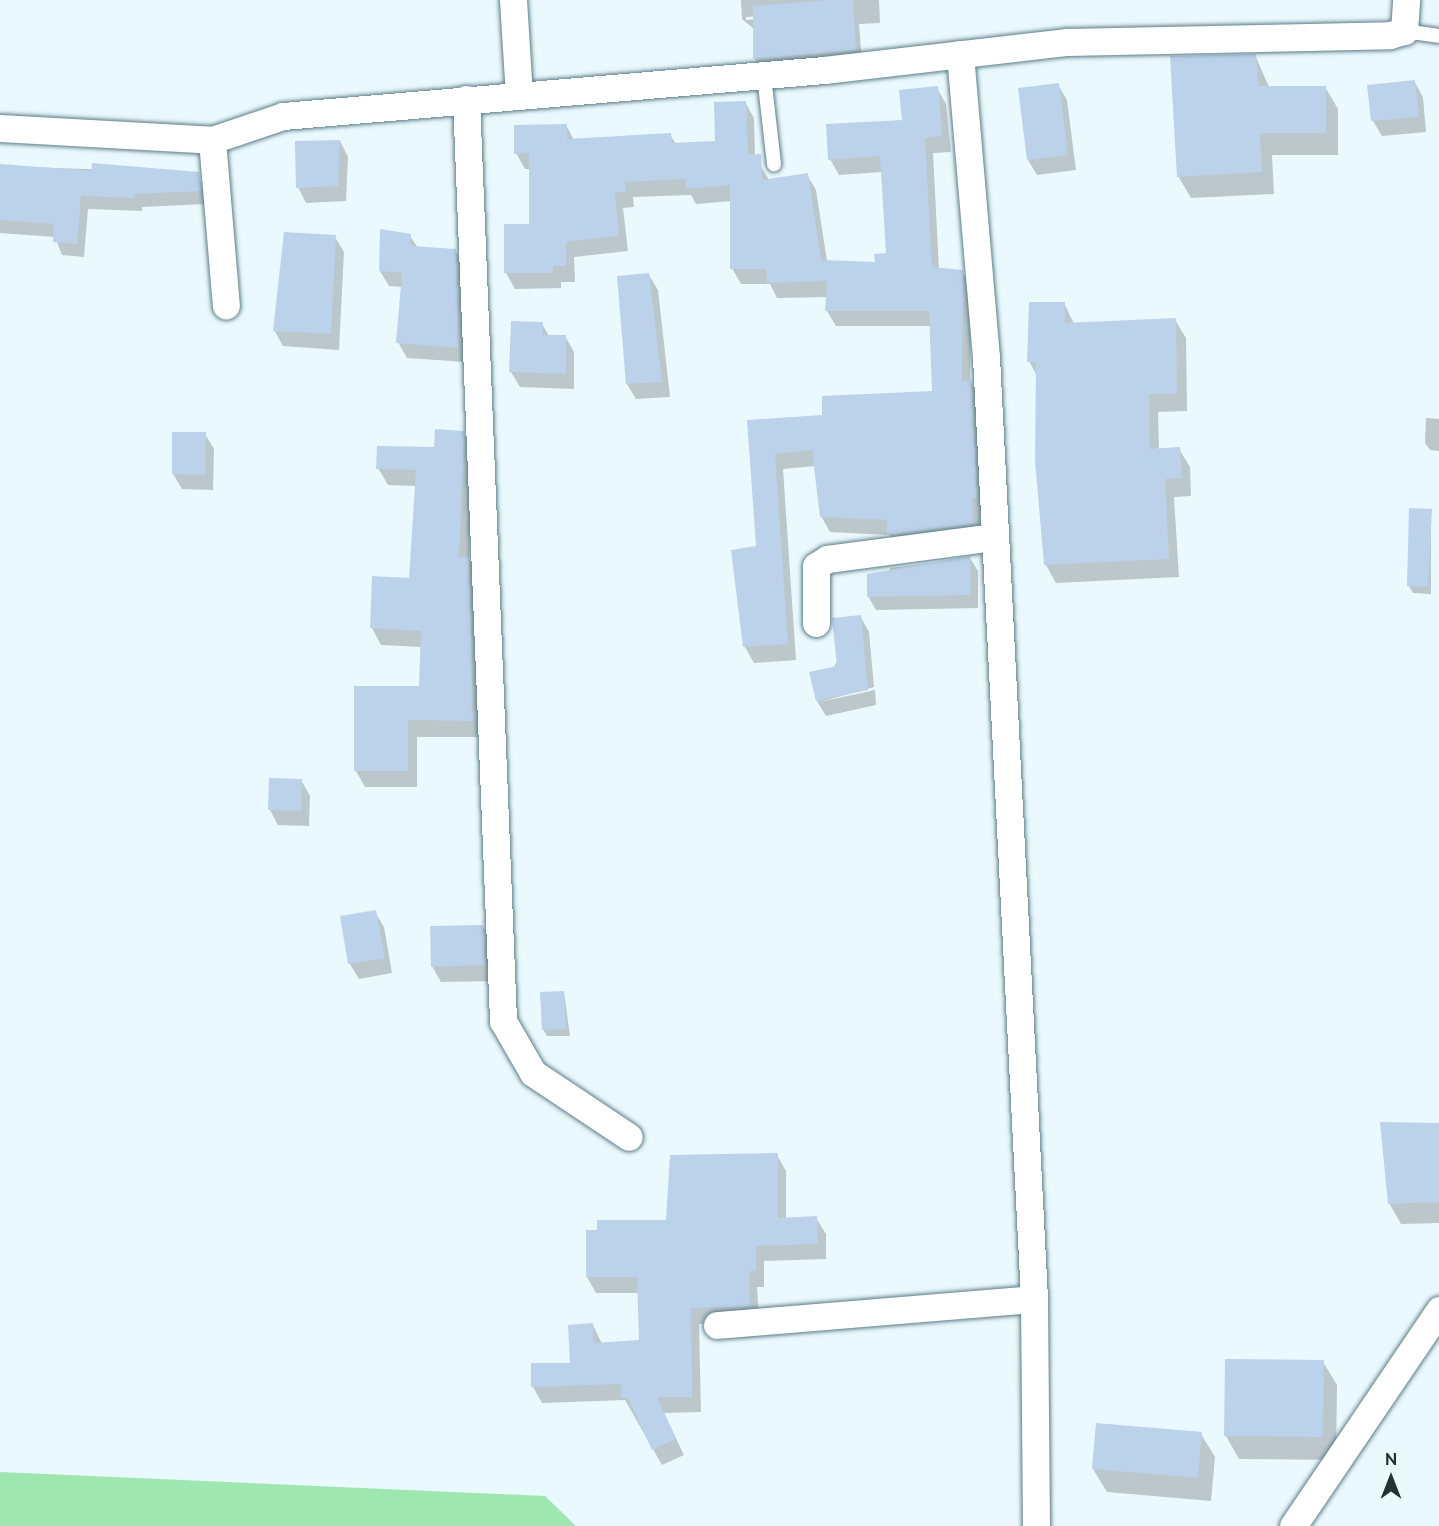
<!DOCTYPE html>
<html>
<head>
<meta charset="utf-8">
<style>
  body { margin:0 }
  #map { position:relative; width:1439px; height:1526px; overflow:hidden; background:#eaf9fd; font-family:Raleway,sans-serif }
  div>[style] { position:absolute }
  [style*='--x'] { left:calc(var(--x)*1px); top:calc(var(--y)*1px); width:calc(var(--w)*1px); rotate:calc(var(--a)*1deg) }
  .green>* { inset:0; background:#9fe7b0 }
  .shadow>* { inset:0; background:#0003 }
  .building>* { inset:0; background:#bcd2eb }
  .roads { filter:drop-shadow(0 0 2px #5a7d87) drop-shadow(0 0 2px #5a7d87) }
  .lane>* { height:14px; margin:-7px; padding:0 7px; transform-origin:7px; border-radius:7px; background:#fff }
  .street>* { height:27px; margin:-13.5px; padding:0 13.5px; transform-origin:13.5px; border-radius:13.5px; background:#fff }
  span { translate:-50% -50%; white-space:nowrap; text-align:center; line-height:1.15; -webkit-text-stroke:4.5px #eaf9fd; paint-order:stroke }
  .north { position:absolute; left:1361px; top:1448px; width:60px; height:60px; -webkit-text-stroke:4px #eaf9fd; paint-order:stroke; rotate:0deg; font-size:16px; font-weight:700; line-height:24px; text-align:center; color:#223135 }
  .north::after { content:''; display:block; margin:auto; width:21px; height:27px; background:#223135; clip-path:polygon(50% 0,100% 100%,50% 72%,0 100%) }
</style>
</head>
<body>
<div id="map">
  <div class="green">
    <i style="clip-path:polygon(0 1472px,545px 1496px,576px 1526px,0 1526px)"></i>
  </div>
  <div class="shadow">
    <i style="clip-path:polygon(evenodd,741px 0,879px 0,880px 23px,859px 24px,862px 61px,761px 70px,755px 59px,754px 29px,742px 19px,741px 0,760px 16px,760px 19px,746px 20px,746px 17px,760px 16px)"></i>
    <i style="clip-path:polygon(1255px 55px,1269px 87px,1325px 87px,1338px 109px,1338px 155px,1272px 155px,1274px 194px,1191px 198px,1178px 176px)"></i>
    <i style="clip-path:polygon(1414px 81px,1423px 97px,1426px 132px,1382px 136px,1373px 121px,1369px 86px)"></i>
    <i style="clip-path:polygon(1058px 85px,1067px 100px,1076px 170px,1037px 175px,1028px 160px)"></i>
    <i style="clip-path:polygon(937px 88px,946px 104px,951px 152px,933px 153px,939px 269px,962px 271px,971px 287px,970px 381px,980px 398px,986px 513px,980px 514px,981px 540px,898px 550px,889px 535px,830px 532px,821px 516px,815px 466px,783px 469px,796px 660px,754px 663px,745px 647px,758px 547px,748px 421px,823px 416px,933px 392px,931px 326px,836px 326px,827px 311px,828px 297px,777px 298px,770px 284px,741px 284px,732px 268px,732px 201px,696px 204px,691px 195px,633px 197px,634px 207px,623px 208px,628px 251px,574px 257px,575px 282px,561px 282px,561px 288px,515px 289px,506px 273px,531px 225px,531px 169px,525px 169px,516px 153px,566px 125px,574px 140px,670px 135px,676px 144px,717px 143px,745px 102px,754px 118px,755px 156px,769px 180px,807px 175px,816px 190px,827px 261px,876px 264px,887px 255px,883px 172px,839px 175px,830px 159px,904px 121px)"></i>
    <i style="clip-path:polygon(340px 141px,348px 157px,346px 201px,306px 203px,298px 187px)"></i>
    <i style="clip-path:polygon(0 166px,198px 173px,207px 204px,142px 207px,142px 211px,88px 209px,84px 257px,62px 255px,55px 237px,0 233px)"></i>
    <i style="clip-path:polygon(410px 236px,418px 248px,455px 250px,464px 266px,466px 362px,407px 358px,398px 342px,402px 287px,389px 286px,380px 271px)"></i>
    <i style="clip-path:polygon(335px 237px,344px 252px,339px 350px,283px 346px,274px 330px)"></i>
    <i style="clip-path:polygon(649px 275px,658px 290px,670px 397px,636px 399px,627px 384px)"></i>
    <i style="clip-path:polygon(1064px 303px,1074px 324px,1175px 320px,1186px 338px,1187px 411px,1158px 412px,1159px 450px,1179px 449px,1190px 467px,1191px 496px,1174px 497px,1179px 577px,1056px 583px,1046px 565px,1037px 376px,1029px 361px)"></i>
    <i style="clip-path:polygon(542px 324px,549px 336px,565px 336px,574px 352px,574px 389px,520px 387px,511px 372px)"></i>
    <i style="clip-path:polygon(1426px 418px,1439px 419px,1439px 451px,1430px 450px,1425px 443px)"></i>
    <i style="clip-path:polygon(463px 432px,472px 449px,469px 560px,478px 576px,482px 737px,417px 737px,417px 787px,365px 787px,356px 771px,420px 687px,421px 647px,381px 645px,372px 628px,373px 578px,410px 579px,416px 486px,388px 485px,378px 468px,435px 449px)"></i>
    <i style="clip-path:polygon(205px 434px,214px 449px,213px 490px,182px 489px,173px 474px)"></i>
    <i style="clip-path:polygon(1431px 510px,1431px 594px,1413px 593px,1409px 586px)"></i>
    <i style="clip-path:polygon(970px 558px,978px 571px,978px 608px,876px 610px,868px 596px,890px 575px,890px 568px)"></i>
    <i style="clip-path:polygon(860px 616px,869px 632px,874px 687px,820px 702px,875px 690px,876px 705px,826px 716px,817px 701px)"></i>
    <i style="clip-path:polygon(301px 780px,310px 796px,309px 826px,278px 825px,270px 810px)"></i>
    <i style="clip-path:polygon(375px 912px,384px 927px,392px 973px,359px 979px,350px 964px,341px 918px)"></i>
    <i style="clip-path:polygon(483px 927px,491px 942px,493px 981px,441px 982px,432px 966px)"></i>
    <i style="clip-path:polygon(564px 992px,570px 1036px,547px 1036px,543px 1029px)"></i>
    <i style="clip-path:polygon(1439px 1124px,1439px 1223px,1401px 1224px,1389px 1203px)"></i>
    <i style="clip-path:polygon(777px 1155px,786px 1171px,786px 1219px,816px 1218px,826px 1234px,826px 1259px,764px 1261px,764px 1287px,757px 1287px,759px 1321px,699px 1324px,701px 1412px,664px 1413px,684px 1455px,662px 1465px,625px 1400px,542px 1403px,533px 1387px,571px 1365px,593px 1325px,602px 1344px,640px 1341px,639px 1293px,596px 1293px,587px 1277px)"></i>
    <i style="clip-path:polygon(1323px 1362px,1337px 1385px,1336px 1460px,1239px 1459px,1226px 1436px)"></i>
    <i style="clip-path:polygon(1201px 1434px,1215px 1457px,1211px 1501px,1107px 1492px,1093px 1469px)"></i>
  </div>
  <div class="building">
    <i style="clip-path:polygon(829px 0,853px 0,856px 50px,753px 59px,753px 6px)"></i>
    <i style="clip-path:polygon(1256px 54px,1258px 86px,1326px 86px,1326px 133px,1260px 133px,1262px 172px,1177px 177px,1170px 56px)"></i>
    <i style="clip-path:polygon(1415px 80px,1419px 117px,1371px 121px,1367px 85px)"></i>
    <i style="clip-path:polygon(1059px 83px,1068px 155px,1027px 160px,1018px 88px)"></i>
    <i style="clip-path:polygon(938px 86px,942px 136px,925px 138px,932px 267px,963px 270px,962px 381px,971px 380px,977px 498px,972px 498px,973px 524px,887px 535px,887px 520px,820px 517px,812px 450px,775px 454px,788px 644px,743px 647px,731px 550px,756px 546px,747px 420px,822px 415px,822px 396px,932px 391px,929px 311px,825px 311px,827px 281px,767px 283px,766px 269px,730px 269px,730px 185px,686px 189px,685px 179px,625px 182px,626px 192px,615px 192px,619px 236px,566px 242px,566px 266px,553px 266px,553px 273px,504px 273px,504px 224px,529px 224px,529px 153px,514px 154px,514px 125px,567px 124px,567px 139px,671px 133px,672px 143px,715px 141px,714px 102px,746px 101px,748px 155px,761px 154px,762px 180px,808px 173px,821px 260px,875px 262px,874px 254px,886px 253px,880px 156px,828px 160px,826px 124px,902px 120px,899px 90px)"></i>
    <i style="clip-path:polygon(340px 140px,338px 186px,296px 188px,295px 141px)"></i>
    <i style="clip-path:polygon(92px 163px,199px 172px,201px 191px,135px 194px,135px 198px,81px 196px,77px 244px,53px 242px,54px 224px,0 220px,0 164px,91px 171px)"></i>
    <i style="clip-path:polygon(380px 229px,411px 234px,411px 246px,456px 249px,458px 348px,396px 343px,402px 273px,379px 271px)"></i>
    <i style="clip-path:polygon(284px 232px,336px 235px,331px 334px,273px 331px)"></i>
    <i style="clip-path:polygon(649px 273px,662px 382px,626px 384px,617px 276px)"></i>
    <i style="clip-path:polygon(1029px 302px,1065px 302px,1065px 323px,1176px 318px,1177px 394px,1149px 394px,1150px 449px,1180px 447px,1182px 478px,1165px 479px,1169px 559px,1044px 565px,1035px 460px,1036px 362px,1027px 362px)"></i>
    <i style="clip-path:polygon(511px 321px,543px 322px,542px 335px,566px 335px,566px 374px,509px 372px)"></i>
    <i style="clip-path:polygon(435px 429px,464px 431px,459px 557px,469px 557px,473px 721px,408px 720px,408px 771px,354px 771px,354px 686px,419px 686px,421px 631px,370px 628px,372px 576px,409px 578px,416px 470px,376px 469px,377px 446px,434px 447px)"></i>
    <i style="clip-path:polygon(172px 432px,206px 432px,205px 475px,172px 474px)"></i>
    <i style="clip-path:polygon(1409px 508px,1432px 509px,1428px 587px,1407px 586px)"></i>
    <i style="clip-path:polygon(970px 556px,971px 595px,867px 597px,867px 574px)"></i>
    <i style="clip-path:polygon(861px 615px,868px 690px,816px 701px,809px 672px,837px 666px,832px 618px)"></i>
    <i style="clip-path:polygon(269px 778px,302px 779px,301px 811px,268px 810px)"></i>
    <i style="clip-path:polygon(376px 910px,385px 958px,348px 964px,340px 916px)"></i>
    <i style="clip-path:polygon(483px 925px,485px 965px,431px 967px,430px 926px)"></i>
    <i style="clip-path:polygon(564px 991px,566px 1029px,542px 1030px,540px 992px)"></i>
    <i style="clip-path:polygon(1380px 1122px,1439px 1123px,1439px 1202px,1388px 1204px)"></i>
    <i style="clip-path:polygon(778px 1153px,778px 1218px,817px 1216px,818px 1244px,756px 1246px,756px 1271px,749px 1271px,750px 1306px,691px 1308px,692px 1397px,657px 1397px,676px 1439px,652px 1450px,628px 1398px,621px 1398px,621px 1384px,531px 1387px,531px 1363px,570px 1363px,568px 1325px,593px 1323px,594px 1343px,639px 1340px,637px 1277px,586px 1277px,586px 1230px,597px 1230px,597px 1220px,666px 1220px,670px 1155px)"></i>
    <i style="clip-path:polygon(1225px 1359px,1324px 1360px,1323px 1437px,1224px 1436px)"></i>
    <i style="clip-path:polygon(1096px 1423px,1202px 1432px,1198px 1478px,1092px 1469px)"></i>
  </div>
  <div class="roads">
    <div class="lane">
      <i style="--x:1404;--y:31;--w:35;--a:8"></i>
      <i style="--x:764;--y:76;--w:89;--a:83.5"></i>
    </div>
    <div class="street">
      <i style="--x:513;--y:0;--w:96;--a:86.4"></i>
      <i style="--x:960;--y:54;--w:304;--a:85.1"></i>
      <i style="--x:986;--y:357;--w:943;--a:87.08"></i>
      <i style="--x:466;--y:99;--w:923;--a:87.7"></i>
      <i style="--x:503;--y:1021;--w:60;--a:60"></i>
      <i style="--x:533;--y:1073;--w:115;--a:33.7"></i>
      <i style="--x:0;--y:128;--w:212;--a:3.2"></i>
      <i style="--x:212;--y:140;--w:75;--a:-18.7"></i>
      <i style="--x:283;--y:116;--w:543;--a:-4.86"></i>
      <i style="--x:824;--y:70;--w:245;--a:-6.6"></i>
      <i style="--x:1067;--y:42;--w:323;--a:-1.2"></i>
      <i style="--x:1390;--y:35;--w:15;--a:-16"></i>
      <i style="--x:1404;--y:31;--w:31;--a:-86"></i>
      <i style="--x:212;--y:140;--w:166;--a:85.2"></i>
      <i style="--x:816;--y:623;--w:57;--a:-90"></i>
      <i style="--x:816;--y:566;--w:13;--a:-32"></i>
      <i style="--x:827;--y:559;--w:169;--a:-7.5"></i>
      <i style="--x:717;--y:1325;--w:318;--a:-4.7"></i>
      <i style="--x:1034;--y:1299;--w:227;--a:89.5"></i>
      <i style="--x:1293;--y:1526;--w:261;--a:-55.9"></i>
    </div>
  </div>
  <div class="north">N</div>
</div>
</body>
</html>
